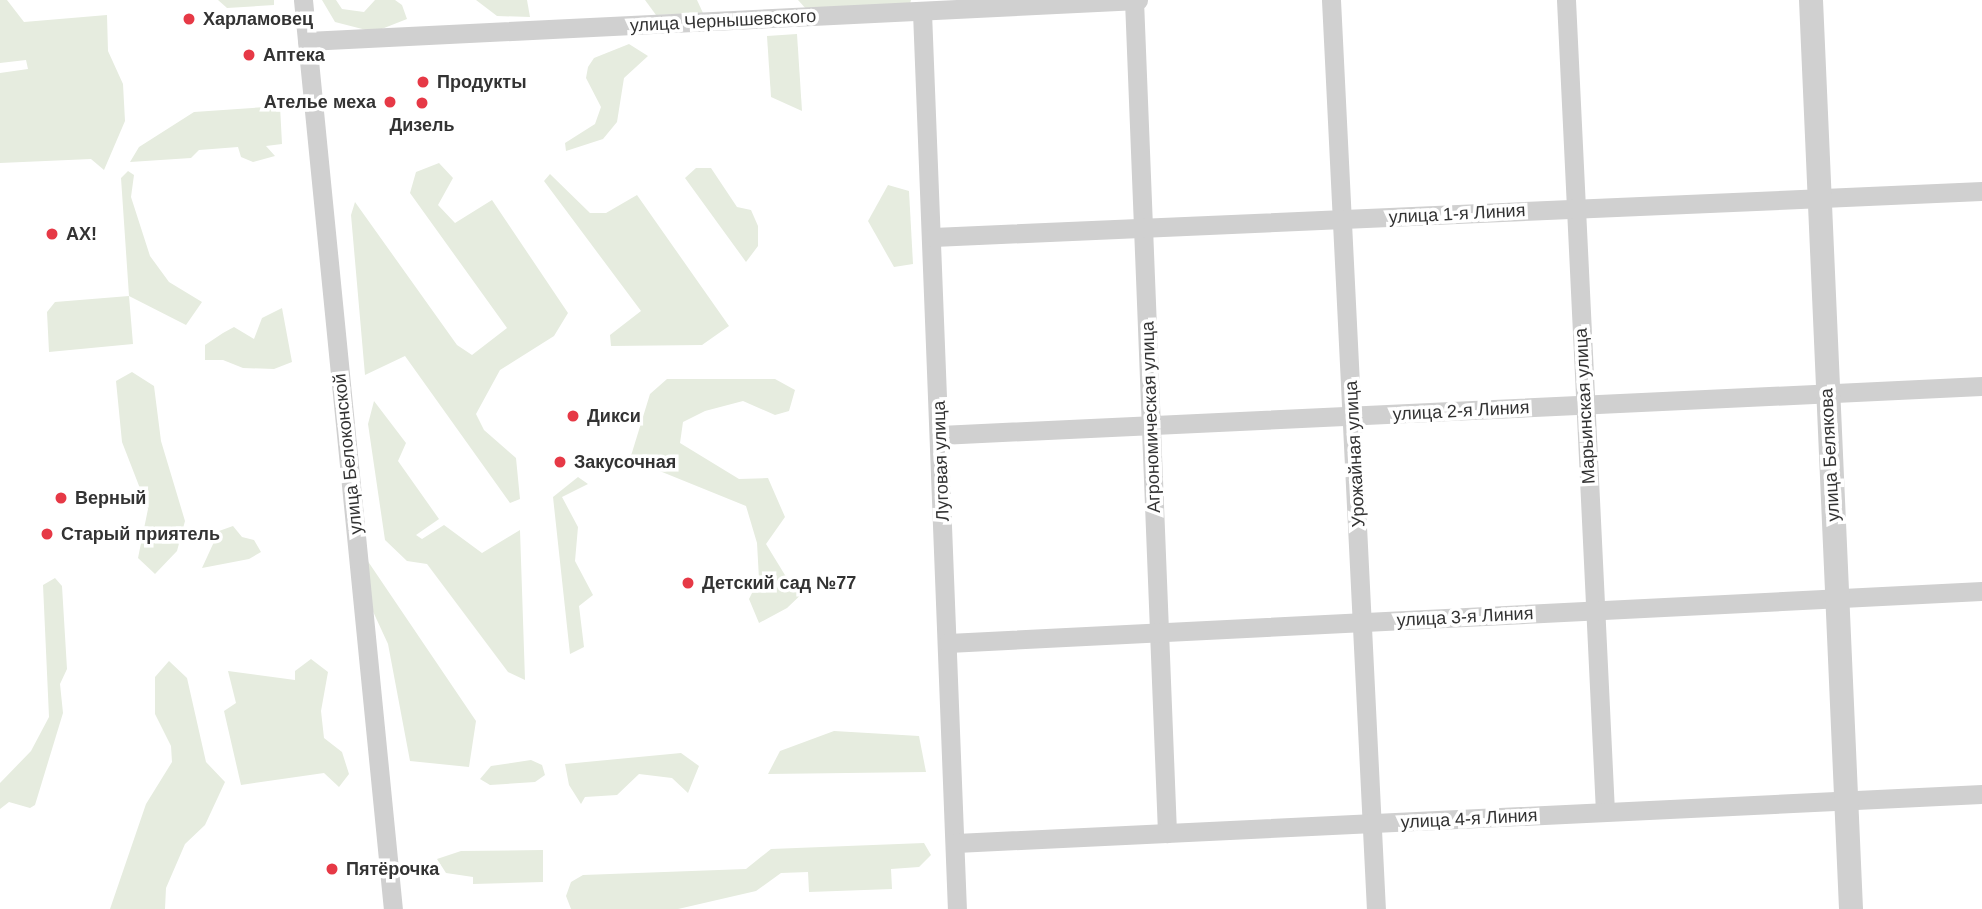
<!DOCTYPE html>
<html>
<head>
<meta charset="utf-8">
<style>
  body { margin:0 }
  #map { position:relative; width:1982px; height:909px; overflow:hidden; background:#fff; font-family:Helvetica,sans-serif }
  div>[style] { position:absolute }
  [style*='--x'] { left:calc(var(--x)*1px); top:calc(var(--y)*1px); width:calc(var(--w)*1px); rotate:calc(var(--a)*1deg) }
  .green>* { inset:0; background:#e6ecdf }
  .minor>* { height:19px; margin:-9.5px; padding:0 9.5px; transform-origin:9.5px; border-radius:9.5px; background:#d0d0d0 }
  .tertiary>* { height:24px; margin:-12px; padding:0 12px; transform-origin:12px; border-radius:12px; background:#d0d0d0 }
  .dots>* { width:19px; height:19px; translate:-50% -50%; box-sizing:border-box; border:4px solid #fff; border-radius:50% }
  span { translate:-50% -50%; white-space:nowrap; text-align:center; line-height:1.15; -webkit-text-stroke:7px #fff; paint-order:stroke }
  .poi-label { font-size:18px; color:#333; font-weight:700 }
  .left { translate:0 -50%; text-align:left }
  .right { translate:-100% -50%; text-align:right }
  .street-label { font-size:18px; color:#333 }
</style>
</head>
<body>
<div id="map">
  <div class="green">
    <i style="clip-path:polygon(0 0,7px 0,24px 22px,107px 15px,108px 51px,123px 84px,125px 121px,104px 170px,91px 159px,0 163px,0 73px,28px 69px,26px 60px,0 63px)"></i>
    <i style="clip-path:polygon(218px 0,274px 0,274px 5px,227px 8px)"></i>
    <i style="clip-path:polygon(322px 0,336px 0,342px 9px,364px 12px,375px 0,395px 0,402px 5px,407px 19px,374px 32px,335px 22px)"></i>
    <i style="clip-path:polygon(476px 0,527px 0,530px 17px,497px 16px)"></i>
    <i style="clip-path:polygon(645px 0,697px 0,703px 13px,656px 15px)"></i>
    <i style="clip-path:polygon(798px 0,911px 0,910px 4px,807px 10px)"></i>
    <i style="clip-path:polygon(797px 34px,802px 111px,771px 97px,767px 36px)"></i>
    <i style="clip-path:polygon(629px 44px,648px 56px,624px 78px,617px 122px,603px 139px,566px 151px,565px 143px,595px 124px,601px 107px,586px 78px,588px 67px,594px 58px)"></i>
    <i style="clip-path:polygon(280px 106px,282px 144px,266px 146px,275px 156px,253px 162px,241px 157px,238px 147px,199px 150px,191px 158px,130px 162px,139px 147px,194px 112px)"></i>
    <i style="clip-path:polygon(439px 163px,453px 178px,438px 205px,455px 223px,492px 200px,568px 313px,554px 336px,500px 370px,476px 414px,484px 430px,516px 458px,520px 499px,510px 503px,405px 356px,365px 375px,351px 215px,355px 202px,457px 345px,472px 355px,507px 328px,410px 193px,416px 172px)"></i>
    <i style="clip-path:polygon(696px 168px,711px 168px,737px 207px,751px 210px,758px 226px,758px 246px,746px 262px,685px 178px)"></i>
    <i style="clip-path:polygon(128px 171px,134px 175px,131px 197px,150px 256px,169px 282px,202px 302px,186px 325px,129px 296px,133px 344px,49px 352px,47px 312px,55px 302px,129px 296px,121px 178px)"></i>
    <i style="clip-path:polygon(550px 174px,590px 213px,606px 213px,637px 195px,729px 326px,702px 345px,611px 346px,610px 335px,641px 311px,544px 181px)"></i>
    <i style="clip-path:polygon(888px 185px,909px 191px,913px 264px,894px 267px,868px 221px)"></i>
    <i style="clip-path:polygon(282px 308px,292px 362px,274px 369px,243px 368px,223px 360px,205px 360px,205px 345px,223px 333px,234px 327px,254px 339px,262px 318px)"></i>
    <i style="clip-path:polygon(132px 372px,154px 386px,161px 441px,185px 521px,177px 551px,155px 574px,138px 558px,148px 509px,122px 442px,116px 381px)"></i>
    <i style="clip-path:polygon(667px 379px,775px 379px,795px 390px,789px 411px,775px 415px,743px 401px,705px 411px,683px 422px,680px 443px,739px 479px,768px 478px,785px 517px,766px 544px,788px 580px,807px 589px,787px 608px,759px 623px,749px 599px,759px 579px,757px 543px,746px 506px,630px 459px,650px 394px)"></i>
    <i style="clip-path:polygon(374px 401px,406px 443px,398px 461px,439px 519px,416px 535px,422px 539px,444px 525px,482px 553px,520px 530px,525px 680px,508px 672px,427px 564px,407px 561px,385px 540px,368px 424px)"></i>
    <i style="clip-path:polygon(578px 477px,588px 484px,562px 497px,578px 527px,575px 561px,593px 595px,579px 606px,584px 647px,570px 654px,553px 497px)"></i>
    <i style="clip-path:polygon(233px 526px,242px 537px,254px 540px,261px 552px,249px 559px,202px 568px,219px 531px)"></i>
    <i style="clip-path:polygon(365px 557px,476px 721px,469px 767px,410px 761px,388px 644px,364px 592px)"></i>
    <i style="clip-path:polygon(55px 578px,62px 586px,67px 669px,60px 684px,63px 713px,35px 805px,30px 808px,9px 802px,0 809px,0 783px,31px 751px,49px 717px,43px 585px)"></i>
    <i style="clip-path:polygon(311px 659px,328px 672px,321px 711px,324px 738px,342px 752px,349px 774px,339px 787px,324px 773px,241px 785px,224px 711px,236px 703px,228px 671px,295px 680px,295px 671px)"></i>
    <i style="clip-path:polygon(169px 661px,187px 678px,206px 762px,225px 782px,205px 825px,185px 844px,166px 888px,165px 909px,110px 909px,146px 804px,172px 762px,171px 746px,155px 714px,155px 677px)"></i>
    <i style="clip-path:polygon(834px 731px,919px 736px,926px 772px,768px 774px,780px 751px)"></i>
    <i style="clip-path:polygon(681px 753px,699px 766px,688px 793px,672px 778px,639px 774px,617px 795px,585px 797px,581px 804px,569px 785px,565px 764px)"></i>
    <i style="clip-path:polygon(531px 760px,542px 765px,545px 775px,535px 782px,490px 785px,480px 779px,491px 766px)"></i>
    <i style="clip-path:polygon(924px 843px,931px 855px,919px 867px,891px 869px,892px 889px,809px 892px,808px 872px,781px 873px,756px 891px,678px 909px,571px 909px,566px 896px,571px 882px,583px 875px,746px 869px,771px 849px)"></i>
    <i style="clip-path:polygon(543px 850px,543px 882px,473px 884px,473px 877px,446px 873px,437px 859px,461px 851px)"></i>
  </div>
  <div class="minor">
    <i style="--x:303;--y:0;--w:913;--a:84.35"></i>
    <i style="--x:1134;--y:0;--w:834;--a:87.73"></i>
    <i style="--x:1331;--y:0;--w:910;--a:87.17"></i>
    <i style="--x:1566;--y:0;--w:813;--a:87.25"></i>
    <i style="--x:922;--y:12;--w:898;--a:87.77"></i>
    <i style="--x:307;--y:41;--w:832;--a:-2.82"></i>
    <i style="--x:933;--y:237;--w:1050;--a:-2.51"></i>
    <i style="--x:940;--y:435;--w:1043;--a:-2.69"></i>
    <i style="--x:948;--y:643;--w:1035;--a:-2.88"></i>
    <i style="--x:956;--y:843;--w:1027;--a:-2.73"></i>
  </div>
  <div class="tertiary">
    <i style="--x:1811;--y:0;--w:910;--a:87.48"></i>
  </div>
  <div class="dots">
    <i style="left:189px;top:19px;background:#e63946"></i>
    <i style="left:249px;top:55px;background:#e63946"></i>
    <i style="left:423px;top:82px;background:#e63946"></i>
    <i style="left:390px;top:102px;background:#e63946"></i>
    <i style="left:422px;top:103px;background:#e63946"></i>
    <i style="left:52px;top:234px;background:#e63946"></i>
    <i style="left:573px;top:416px;background:#e63946"></i>
    <i style="left:560px;top:462px;background:#e63946"></i>
    <i style="left:61px;top:498px;background:#e63946"></i>
    <i style="left:47px;top:534px;background:#e63946"></i>
    <i style="left:688px;top:583px;background:#e63946"></i>
    <i style="left:332px;top:869px;background:#e63946"></i>
  </div>
  <div class="poi-label">
    <span class="left" style="left:203px;top:19px">Харламовец</span>
    <span class="left" style="left:263px;top:55px">Аптека</span>
    <span class="left" style="left:437px;top:82px">Продукты</span>
    <span class="right" style="left:376px;top:102px">Ателье меха</span>
    <span style="left:422px;top:125px">Дизель</span>
    <span class="left" style="left:66px;top:234px">АХ!</span>
    <span class="left" style="left:587px;top:416px">Дикси</span>
    <span class="left" style="left:574px;top:462px">Закусочная</span>
    <span class="left" style="left:75px;top:498px">Верный</span>
    <span class="left" style="left:61px;top:534px">Старый приятель</span>
    <span class="left" style="left:702px;top:583px">Детский сад №77</span>
    <span class="left" style="left:346px;top:869px">Пятёрочка</span>
  </div>
  <div class="street-label">
    <span style="left:723px;top:21px;rotate:-3deg">улица Чернышевского</span>
    <span style="left:1457px;top:214px;rotate:-3deg">улица 1-я Линия</span>
    <span style="left:1585px;top:406px;rotate:-93deg">Марьинская улица</span>
    <span style="left:1461px;top:411px;rotate:-3deg">улица 2-я Линия</span>
    <span style="left:1151px;top:417px;rotate:-92deg">Агрономическая улица</span>
    <span style="left:348px;top:454px;rotate:-96deg">улица Белоконской</span>
    <span style="left:1355px;top:454px;rotate:-93deg">Урожайная улица</span>
    <span style="left:1830px;top:455px;rotate:-93deg">улица Белякова</span>
    <span style="left:941px;top:461px;rotate:-92deg">Луговая улица</span>
    <span style="left:1465px;top:617px;rotate:-3deg">улица 3-я Линия</span>
    <span style="left:1469px;top:819px;rotate:-3deg">улица 4-я Линия</span>
  </div>
</div>
</body>
</html>
